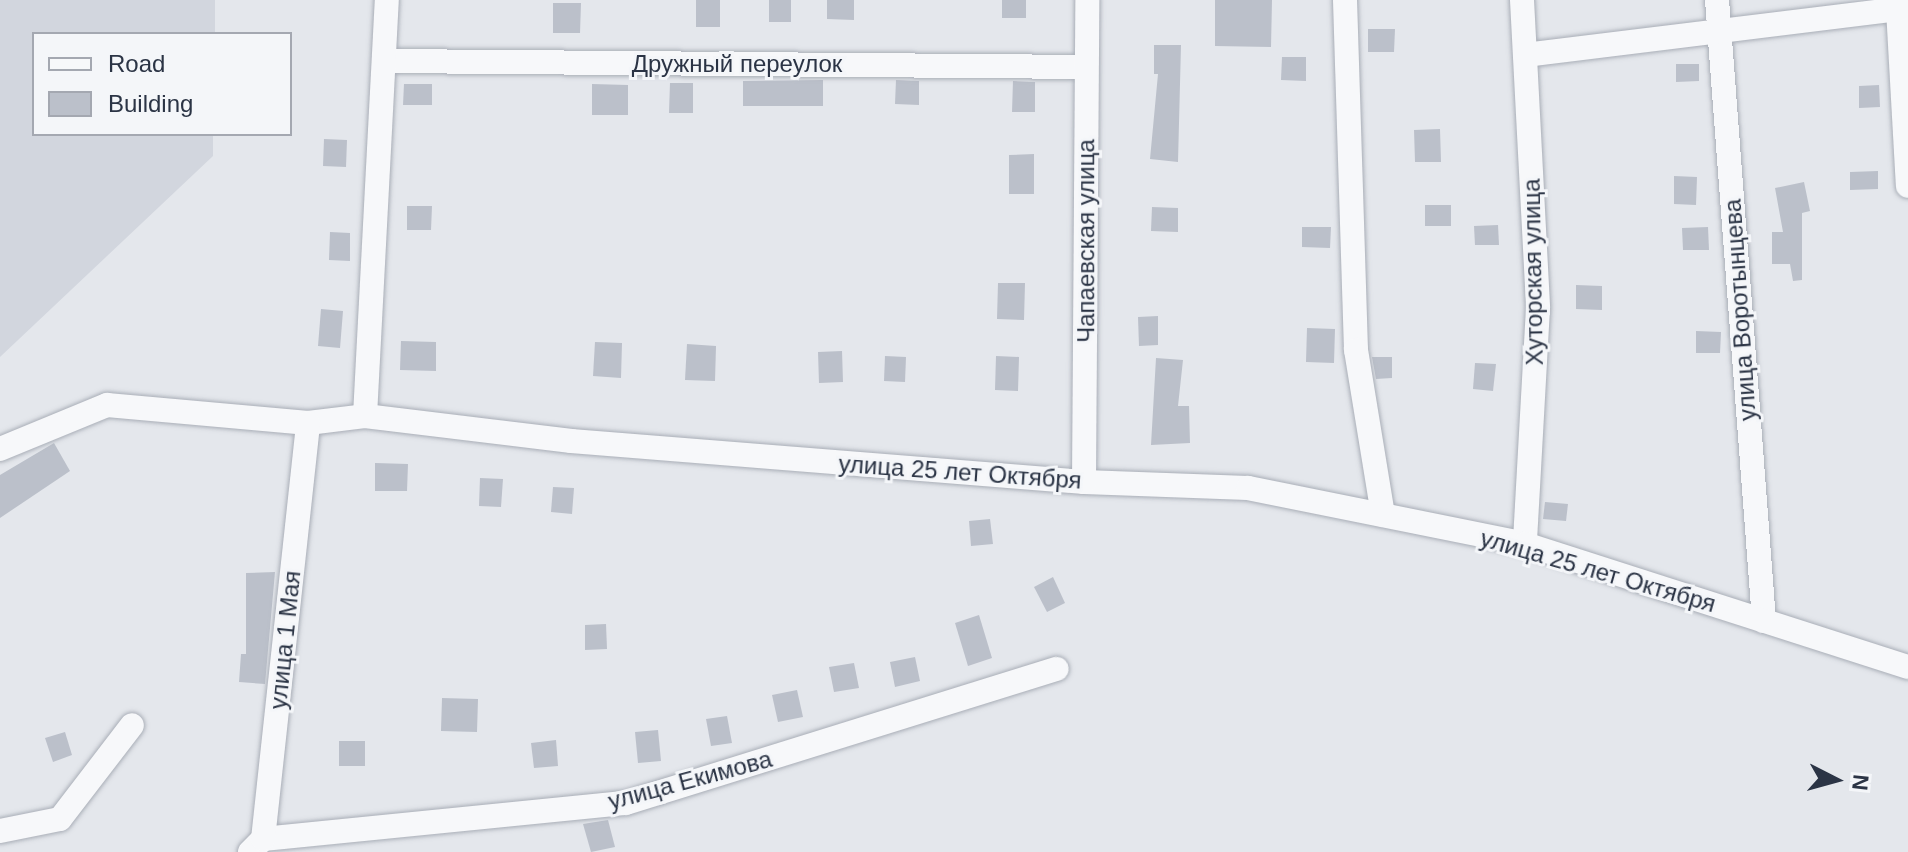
<!DOCTYPE html>
<html>
<head>
<meta charset="utf-8">
<style>
  body { margin:0 }
  #map { position:relative; width:1908px; height:852px; overflow:hidden; background:#e4e7ec; font-family:Helvetica,sans-serif }
  div>[style] { position:absolute }
  [style*='--x'] { left:calc(var(--x)*1px); top:calc(var(--y)*1px); width:calc(var(--w)*1px); rotate:calc(var(--a)*1deg) }
  .built>* { inset:0; background:#d2d6de }
  .building>* { inset:0; background:#bbc0ca }
  .roads { filter:drop-shadow(0 0 2px #a9aeb7) drop-shadow(0 0 2px #a9aeb7) }
  .minor>* { height:24px; margin:-12px; padding:0 12px; transform-origin:12px; border-radius:12px; background:#f7f8fa }
  span { translate:-50% -50%; white-space:nowrap; text-align:center; line-height:1.15; -webkit-text-stroke:6px #f4f6f9; paint-order:stroke }
  .street-label { font-size:24px; color:#2b3445 }
  .legend { position:absolute; left:32px; top:32px; width:260px; height:104px; box-sizing:border-box; background:#f4f6f9; border:2px solid #a4a8b1; margin:0; padding:10px 14px; list-style:none; font-size:24px; color:#2b3445 }
  .legend li { display:flex; align-items:center; gap:16px; height:40px }
  .legend b { width:40px; border:2px solid #a4a8b1 }
  .north { position:absolute; left:1796px; top:740px; width:80px; height:80px; -webkit-text-stroke:6px #f4f6f9; paint-order:stroke; rotate:96deg; font-size:22px; font-weight:700; line-height:32px; text-align:center; color:#2b3445 }
  .north::after { content:''; display:block; margin:auto; width:28px; height:36px; background:#2b3445; clip-path:polygon(50% 0,100% 100%,50% 72%,0 100%) }
</style>
</head>
<body>
<div id="map">
  <div class="built">
    <i style="clip-path:polygon(0 0,215px 0,215px 34px,34px 34px,34px 134px,213px 134px,213px 156px,0 357px)"></i>
  </div>
  <div class="building">
    <i style="clip-path:polygon(696px 0,720px 0,720px 27px,696px 27px)"></i>
    <i style="clip-path:polygon(769px 0,791px 0,791px 22px,769px 22px)"></i>
    <i style="clip-path:polygon(827px 0,854px 0,854px 20px,827px 19px)"></i>
    <i style="clip-path:polygon(1002px 0,1026px 0,1026px 18px,1002px 18px)"></i>
    <i style="clip-path:polygon(1215px 0,1272px 0,1271px 47px,1215px 46px)"></i>
    <i style="clip-path:polygon(553px 3px,581px 3px,580px 33px,553px 33px)"></i>
    <i style="clip-path:polygon(1368px 29px,1395px 29px,1394px 52px,1368px 52px)"></i>
    <i style="clip-path:polygon(1154px 45px,1181px 45px,1178px 162px,1150px 159px,1158px 74px,1154px 74px)"></i>
    <i style="clip-path:polygon(1282px 57px,1306px 57px,1306px 81px,1281px 80px)"></i>
    <i style="clip-path:polygon(1676px 64px,1699px 64px,1699px 81px,1676px 82px)"></i>
    <i style="clip-path:polygon(823px 80px,823px 106px,743px 106px,743px 81px)"></i>
    <i style="clip-path:polygon(896px 80px,919px 81px,919px 105px,895px 104px)"></i>
    <i style="clip-path:polygon(1013px 81px,1035px 82px,1035px 112px,1012px 112px)"></i>
    <i style="clip-path:polygon(670px 83px,693px 83px,693px 113px,669px 113px)"></i>
    <i style="clip-path:polygon(404px 84px,432px 84px,432px 105px,403px 105px)"></i>
    <i style="clip-path:polygon(592px 84px,628px 85px,628px 115px,592px 115px)"></i>
    <i style="clip-path:polygon(1879px 85px,1880px 107px,1859px 108px,1859px 86px)"></i>
    <i style="clip-path:polygon(1440px 129px,1441px 162px,1415px 162px,1414px 130px)"></i>
    <i style="clip-path:polygon(324px 139px,347px 140px,346px 167px,323px 166px)"></i>
    <i style="clip-path:polygon(1034px 154px,1034px 194px,1009px 194px,1009px 155px)"></i>
    <i style="clip-path:polygon(1878px 171px,1878px 189px,1850px 190px,1850px 172px)"></i>
    <i style="clip-path:polygon(1674px 176px,1697px 177px,1696px 205px,1674px 204px)"></i>
    <i style="clip-path:polygon(1804px 182px,1810px 211px,1802px 213px,1802px 280px,1793px 281px,1790px 264px,1772px 264px,1772px 232px,1783px 232px,1775px 188px)"></i>
    <i style="clip-path:polygon(1425px 205px,1451px 205px,1451px 226px,1425px 226px)"></i>
    <i style="clip-path:polygon(407px 206px,432px 206px,431px 230px,407px 230px)"></i>
    <i style="clip-path:polygon(1152px 207px,1178px 208px,1178px 232px,1151px 231px)"></i>
    <i style="clip-path:polygon(1498px 225px,1499px 245px,1475px 245px,1474px 226px)"></i>
    <i style="clip-path:polygon(1302px 227px,1331px 227px,1330px 248px,1302px 247px)"></i>
    <i style="clip-path:polygon(1708px 227px,1709px 250px,1683px 250px,1682px 228px)"></i>
    <i style="clip-path:polygon(330px 232px,350px 233px,350px 261px,329px 260px)"></i>
    <i style="clip-path:polygon(998px 283px,1025px 283px,1024px 320px,997px 319px)"></i>
    <i style="clip-path:polygon(1576px 285px,1602px 286px,1602px 310px,1576px 309px)"></i>
    <i style="clip-path:polygon(321px 309px,343px 311px,340px 348px,318px 346px)"></i>
    <i style="clip-path:polygon(1158px 316px,1158px 345px,1139px 346px,1138px 317px)"></i>
    <i style="clip-path:polygon(1307px 328px,1335px 329px,1334px 363px,1306px 362px)"></i>
    <i style="clip-path:polygon(1696px 331px,1721px 332px,1720px 353px,1696px 353px)"></i>
    <i style="clip-path:polygon(401px 341px,436px 342px,436px 371px,400px 370px)"></i>
    <i style="clip-path:polygon(595px 342px,622px 343px,621px 378px,593px 376px)"></i>
    <i style="clip-path:polygon(687px 344px,716px 346px,715px 381px,685px 380px)"></i>
    <i style="clip-path:polygon(842px 351px,843px 382px,819px 383px,818px 352px)"></i>
    <i style="clip-path:polygon(885px 356px,906px 357px,905px 382px,884px 381px)"></i>
    <i style="clip-path:polygon(996px 356px,1019px 357px,1018px 391px,995px 390px)"></i>
    <i style="clip-path:polygon(1372px 357px,1392px 357px,1392px 378px,1376px 379px)"></i>
    <i style="clip-path:polygon(1156px 358px,1183px 360px,1178px 406px,1189px 406px,1190px 443px,1151px 445px)"></i>
    <i style="clip-path:polygon(1475px 363px,1496px 364px,1493px 391px,1473px 389px)"></i>
    <i style="clip-path:polygon(54px 443px,70px 471px,0 518px,0 475px)"></i>
    <i style="clip-path:polygon(375px 463px,408px 464px,407px 491px,375px 491px)"></i>
    <i style="clip-path:polygon(480px 478px,503px 479px,501px 507px,479px 506px)"></i>
    <i style="clip-path:polygon(553px 487px,574px 488px,572px 514px,551px 512px)"></i>
    <i style="clip-path:polygon(1545px 502px,1568px 504px,1566px 521px,1543px 519px)"></i>
    <i style="clip-path:polygon(990px 519px,993px 544px,971px 546px,969px 521px)"></i>
    <i style="clip-path:polygon(275px 572px,265px 684px,239px 682px,241px 654px,246px 654px,246px 573px)"></i>
    <i style="clip-path:polygon(1053px 577px,1065px 603px,1047px 612px,1034px 587px)"></i>
    <i style="clip-path:polygon(979px 615px,992px 658px,968px 666px,955px 623px)"></i>
    <i style="clip-path:polygon(606px 624px,607px 649px,585px 650px,585px 625px)"></i>
    <i style="clip-path:polygon(915px 657px,920px 681px,895px 687px,890px 662px)"></i>
    <i style="clip-path:polygon(854px 663px,859px 688px,834px 692px,829px 667px)"></i>
    <i style="clip-path:polygon(797px 690px,803px 717px,778px 722px,772px 695px)"></i>
    <i style="clip-path:polygon(442px 698px,478px 699px,477px 732px,441px 731px)"></i>
    <i style="clip-path:polygon(727px 716px,732px 743px,711px 746px,706px 719px)"></i>
    <i style="clip-path:polygon(658px 730px,661px 761px,638px 763px,635px 732px)"></i>
    <i style="clip-path:polygon(65px 732px,72px 755px,53px 762px,45px 738px)"></i>
    <i style="clip-path:polygon(556px 740px,558px 766px,534px 768px,531px 743px)"></i>
    <i style="clip-path:polygon(339px 741px,365px 741px,365px 766px,339px 766px)"></i>
    <i style="clip-path:polygon(608px 820px,615px 847px,591px 852px,583px 824px)"></i>
  </div>
  <div class="roads">
    <div class="minor">
      <i style="--x:1345;--y:0;--w:350;--a:88.2"></i>
      <i style="--x:1356;--y:350;--w:167;--a:80.7"></i>
      <i style="--x:1522;--y:0;--w:308;--a:87"></i>
      <i style="--x:1538;--y:308;--w:236;--a:93.2"></i>
      <i style="--x:1717;--y:0;--w:623;--a:85.67"></i>
      <i style="--x:1898;--y:9;--w:177;--a:86.8"></i>
      <i style="--x:1525;--y:55;--w:376;--a:-7"></i>
      <i style="--x:1898;--y:9;--w:12;--a:-35"></i>
      <i style="--x:388;--y:61;--w:698;--a:0.49"></i>
      <i style="--x:365;--y:416;--w:417;--a:-87"></i>
      <i style="--x:0;--y:449;--w:116;--a:-22.4"></i>
      <i style="--x:107;--y:405;--w:202;--a:5.1"></i>
      <i style="--x:308;--y:423;--w:57;--a:-7"></i>
      <i style="--x:365;--y:416;--w:208;--a:6.9"></i>
      <i style="--x:571;--y:441;--w:515;--a:4.57"></i>
      <i style="--x:1084;--y:482;--w:164;--a:2.1"></i>
      <i style="--x:1248;--y:488;--w:283;--a:11.4"></i>
      <i style="--x:1525;--y:544;--w:402;--a:17.8"></i>
      <i style="--x:1084;--y:482;--w:482;--a:-89.6"></i>
      <i style="--x:0;--y:831;--w:61;--a:-11.3"></i>
      <i style="--x:60;--y:819;--w:118;--a:-52.5"></i>
      <i style="--x:263;--y:839;--w:365;--a:-5.7"></i>
      <i style="--x:626;--y:803;--w:451;--a:-17.3"></i>
      <i style="--x:250;--y:852;--w:18;--a:-45"></i>
      <i style="--x:263;--y:839;--w:418;--a:-83.8"></i>
    </div>
  </div>
  <div class="street-label">
    <span style="left:737px;top:64px">Дружный переулок</span>
    <span style="left:1086px;top:241px;rotate:-90deg">Чапаевская улица</span>
    <span style="left:1533px;top:272px;rotate:-91deg">Хуторская улица</span>
    <span style="left:1740px;top:310px;rotate:-94deg">улица Воротынцева</span>
    <span style="left:960px;top:472px;rotate:4deg">улица 25 лет Октября</span>
    <span style="left:1598px;top:571px;rotate:16deg">улица 25 лет Октября</span>
    <span style="left:285px;top:640px;rotate:-84deg">улица 1 Мая</span>
    <span style="left:690px;top:780px;rotate:-15deg">улица Екимова</span>
  </div>
  <ul class="legend">
  <li><b style="height:10px;background:#f7f8fa"></b>Road</li>
  <li><b style="height:22px;background:#bbc0ca"></b>Building</li>
  </ul>
  <div class="north">N</div>
</div>
</body>
</html>
